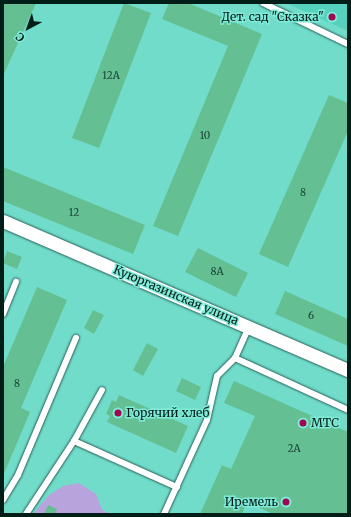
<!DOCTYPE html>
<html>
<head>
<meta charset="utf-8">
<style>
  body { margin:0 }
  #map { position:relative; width:351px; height:517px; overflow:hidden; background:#71dcca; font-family:Merriweather,serif }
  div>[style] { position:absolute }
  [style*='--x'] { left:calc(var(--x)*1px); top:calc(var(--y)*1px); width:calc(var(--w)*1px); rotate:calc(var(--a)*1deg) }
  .built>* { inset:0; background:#56d1be }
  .green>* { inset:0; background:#b8a3dd }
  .building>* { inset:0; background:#64bf93 }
  .roads { filter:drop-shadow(0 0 1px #276057) drop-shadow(0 0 1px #276057) }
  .service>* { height:6px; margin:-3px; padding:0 3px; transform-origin:3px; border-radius:3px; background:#fff }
  .minor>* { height:13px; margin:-6.5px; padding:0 6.5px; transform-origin:6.5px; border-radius:6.5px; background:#fff }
  .dots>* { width:11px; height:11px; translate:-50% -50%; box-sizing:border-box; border:2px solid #7fead7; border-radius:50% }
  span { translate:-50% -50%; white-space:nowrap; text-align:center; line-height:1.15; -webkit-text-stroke:3px #7fead7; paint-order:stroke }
  .number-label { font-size:10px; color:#194637 }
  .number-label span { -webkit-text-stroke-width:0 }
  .poi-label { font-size:12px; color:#001d18 }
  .right { translate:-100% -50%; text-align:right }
  .left { translate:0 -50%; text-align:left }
  .street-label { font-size:12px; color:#001d18 }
  .frame { position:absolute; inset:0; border:4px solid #001d18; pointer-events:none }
  .north { position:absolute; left:8px; top:8px; width:40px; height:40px; -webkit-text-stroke:3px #7fead7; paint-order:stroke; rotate:221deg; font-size:11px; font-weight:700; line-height:16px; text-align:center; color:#001d18 }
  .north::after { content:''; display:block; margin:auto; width:14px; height:18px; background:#001d18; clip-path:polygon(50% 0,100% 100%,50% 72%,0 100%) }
</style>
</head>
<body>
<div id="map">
  <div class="built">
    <i style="clip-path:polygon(286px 3px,348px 3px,348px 31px)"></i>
  </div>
  <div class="green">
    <i style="clip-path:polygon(79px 483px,96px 494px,102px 510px,111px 514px,33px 514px,49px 495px,63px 486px)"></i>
  </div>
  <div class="building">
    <i style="clip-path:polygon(3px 3px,36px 3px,3px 76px)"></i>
    <i style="clip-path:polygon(124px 3px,151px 13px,99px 148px,72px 138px)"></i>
    <i style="clip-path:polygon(169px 3px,188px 3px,262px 34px,178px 236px,153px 226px,228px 46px,162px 19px)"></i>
    <i style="clip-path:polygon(329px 95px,348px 103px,348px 131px,288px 267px,259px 254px)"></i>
    <i style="clip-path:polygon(3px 167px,145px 225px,133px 254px,3px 201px)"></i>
    <i style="clip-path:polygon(198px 248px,248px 273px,236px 297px,185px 272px)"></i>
    <i style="clip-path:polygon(7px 251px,22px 257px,17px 269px,3px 263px)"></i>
    <i style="clip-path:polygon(37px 287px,67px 300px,21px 408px,30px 412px,3px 476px,3px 367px)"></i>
    <i style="clip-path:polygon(285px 291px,348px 319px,348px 346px,275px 314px)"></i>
    <i style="clip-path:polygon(93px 310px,104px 315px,94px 334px,84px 328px)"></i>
    <i style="clip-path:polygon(147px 343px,158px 349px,143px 376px,133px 370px)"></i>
    <i style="clip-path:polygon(182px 378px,201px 387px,195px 400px,176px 391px)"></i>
    <i style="clip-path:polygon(234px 381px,348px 432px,348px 509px,346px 514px,273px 514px,247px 502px,242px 514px,200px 514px,222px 465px,231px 469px,255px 416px,224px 403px)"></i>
    <i style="clip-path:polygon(119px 395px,188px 426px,176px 453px,107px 422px,110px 416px,106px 414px,112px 400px,116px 402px)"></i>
    <i style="clip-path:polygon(48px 505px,57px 509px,55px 514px,44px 514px)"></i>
  </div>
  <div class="roads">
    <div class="service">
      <i style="--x:263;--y:3;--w:94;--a:25.8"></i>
      <i style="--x:3;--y:314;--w:35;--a:-68"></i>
      <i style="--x:235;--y:358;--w:124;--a:24.7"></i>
      <i style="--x:74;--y:441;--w:58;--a:-61.2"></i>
      <i style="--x:3;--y:500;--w:29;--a:-59"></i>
      <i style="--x:18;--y:475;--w:149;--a:-67.1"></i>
      <i style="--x:26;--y:514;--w:87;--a:-56.7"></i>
      <i style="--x:74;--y:441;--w:113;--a:24.1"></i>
      <i style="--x:164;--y:514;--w:103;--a:-65.4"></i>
      <i style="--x:207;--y:420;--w:45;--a:-77.2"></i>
      <i style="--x:217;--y:376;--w:25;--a:-45"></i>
      <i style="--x:235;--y:358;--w:34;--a:-66"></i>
    </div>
    <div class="minor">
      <i style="--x:3;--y:221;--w:376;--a:23.4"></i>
    </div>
  </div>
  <div class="dots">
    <i style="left:332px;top:17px;background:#9e0851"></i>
    <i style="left:118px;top:413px;background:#9e0851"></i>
    <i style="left:303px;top:423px;background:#9e0851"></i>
    <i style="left:286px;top:502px;background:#9e0851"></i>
  </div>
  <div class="number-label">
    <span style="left:111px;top:76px">12А</span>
    <span style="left:205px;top:136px">10</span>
    <span style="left:303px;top:193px">8</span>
    <span style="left:74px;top:213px">12</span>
    <span style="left:217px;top:272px">8А</span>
    <span style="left:311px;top:316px">6</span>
    <span style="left:17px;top:384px">8</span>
    <span style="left:294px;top:449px">2А</span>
  </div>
  <div class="poi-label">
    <span class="right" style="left:324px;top:17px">Дет. сад "Сказка"</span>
    <span class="left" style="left:126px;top:413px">Горячий хлеб</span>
    <span class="left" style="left:311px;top:423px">МТС</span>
    <span class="right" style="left:278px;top:502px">Иремель</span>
  </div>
  <div class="street-label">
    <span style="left:176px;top:295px;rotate:23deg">Куюргазинская улица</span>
  </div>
  <div class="frame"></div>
  <div class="north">С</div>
</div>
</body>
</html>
